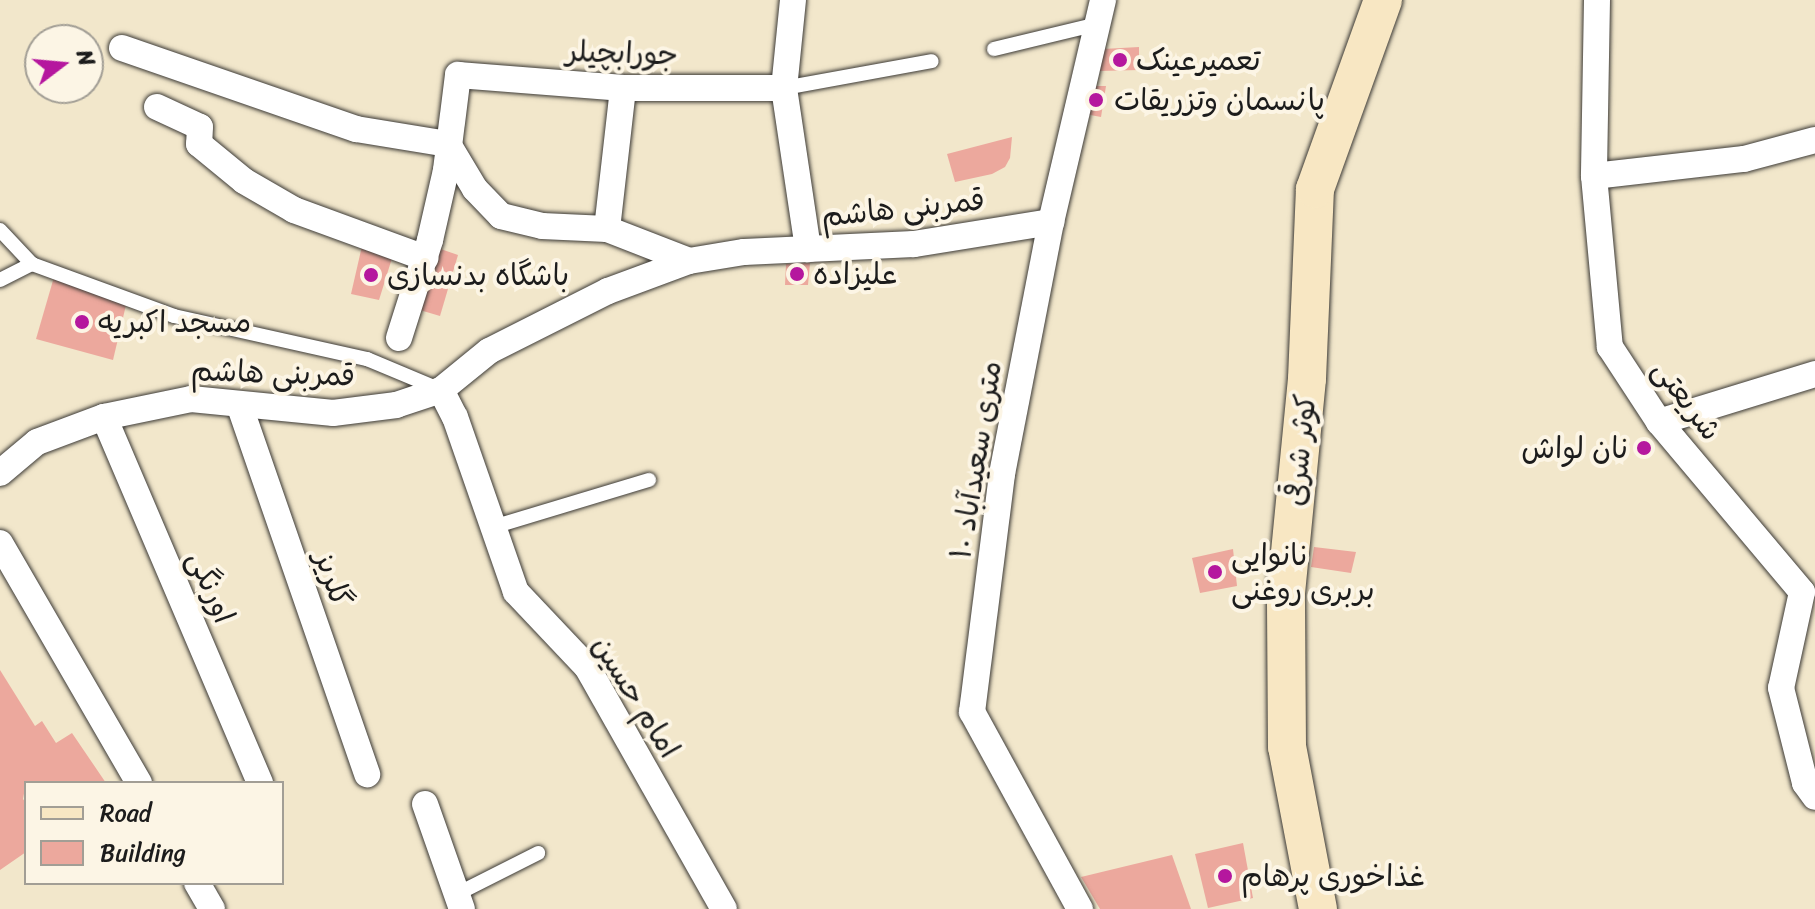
<!DOCTYPE html>
<html>
<head>
<meta charset="utf-8">
<style>
  body { margin:0 }
  #map { position:relative; width:1815px; height:909px; overflow:hidden; background:#f2e7cb; font-family:Sriracha,"Playpen Sans Arabic",sans-serif }
  div>[style] { position:absolute }
  [style*='--x'] { left:calc(var(--x)*1px); top:calc(var(--y)*1px); width:calc(var(--w)*1px); rotate:calc(var(--a)*1deg) }
  .building>* { inset:0; background:#eca89d }
  .roads { filter:drop-shadow(0 0 2px #3c3a36) drop-shadow(0 0 2px #3c3a36) }
  .lane>* { height:14px; margin:-7px; padding:0 7px; transform-origin:7px; border-radius:7px; background:#fff }
  .street>* { height:26px; margin:-13px; padding:0 13px; transform-origin:13px; border-radius:13px; background:#fff }
  .secondary>* { height:38px; margin:-19px; padding:0 19px; transform-origin:19px; border-radius:19px; background:#f8e7c3 }
  .dots>* { width:22px; height:22px; translate:-50% -50%; box-sizing:border-box; border:4px solid #fcf5e5; border-radius:50% }
  span { translate:-50% -50%; white-space:nowrap; text-align:center; line-height:1.15; -webkit-text-stroke:8px #fcf5e5; paint-order:stroke }
  .street-label { font-size:30px; color:#1c1c1c }
  .poi-label { font-size:30px; color:#1c1c1c }
  .left { translate:0 -50%; text-align:left }
  .right { translate:-100% -50%; text-align:right }
  .legend { position:absolute; left:24px; top:781px; width:260px; height:104px; box-sizing:border-box; background:#fcf5e5; border:2px solid #a29e95; margin:0; padding:10px 14px; list-style:none; font-size:24px; color:#1c1c1c }
  .legend li { display:flex; align-items:center; gap:16px; height:40px }
  .legend b { width:40px; border:2px solid #a29e95 }
  .north { position:absolute; left:24px; top:24px; width:80px; height:80px; box-sizing:border-box; background:#fcf5e5; border:2px solid #a29e95; border-radius:50%; rotate:74deg; font-size:22px; font-weight:700; line-height:32px; text-align:center; color:#1c1c1c }
  .north::after { content:''; display:block; margin:auto; width:28px; height:36px; background:#b5179e; clip-path:polygon(50% 0,100% 100%,50% 72%,0 100%) }
</style>
</head>
<body>
<div id="map">
  <div class="building">
    <i style="clip-path:polygon(1139px 47px,1139px 70px,1100px 71px,1103px 49px)"></i>
    <i style="clip-path:polygon(1092px 86px,1106px 86px,1101px 117px,1085px 114px)"></i>
    <i style="clip-path:polygon(1012px 137px,1010px 158px,1005px 167px,992px 174px,955px 182px,947px 154px)"></i>
    <i style="clip-path:polygon(362px 246px,393px 255px,379px 300px,351px 294px)"></i>
    <i style="clip-path:polygon(432px 246px,458px 255px,440px 316px,413px 308px)"></i>
    <i style="clip-path:polygon(810px 263px,808px 285px,785px 285px,786px 264px)"></i>
    <i style="clip-path:polygon(54px 277px,126px 305px,113px 360px,36px 339px)"></i>
    <i style="clip-path:polygon(1314px 547px,1356px 552px,1351px 573px,1311px 567px)"></i>
    <i style="clip-path:polygon(1233px 549px,1237px 586px,1200px 593px,1192px 558px)"></i>
    <i style="clip-path:polygon(0 670px,35px 726px,42px 721px,56px 743px,72px 733px,106px 783px,26px 783px,23px 799px,26px 803px,26px 852px,0 870px)"></i>
    <i style="clip-path:polygon(1243px 843px,1253px 898px,1208px 908px,1195px 854px)"></i>
    <i style="clip-path:polygon(1172px 855px,1191px 909px,1100px 909px,1081px 877px)"></i>
  </div>
  <div class="roads">
    <div class="lane">
      <i style="--x:994;--y:49;--w:106;--a:-13.6"></i>
      <i style="--x:784;--y:88;--w:150;--a:-10.3"></i>
      <i style="--x:0;--y:230;--w:47;--a:46.7"></i>
      <i style="--x:32;--y:264;--w:151;--a:20.1"></i>
      <i style="--x:174;--y:316;--w:198;--a:12.6"></i>
      <i style="--x:367;--y:359;--w:80;--a:22.7"></i>
      <i style="--x:0;--y:280;--w:36;--a:-27"></i>
      <i style="--x:493;--y:527;--w:163;--a:-16.8"></i>
      <i style="--x:457;--y:894;--w:91;--a:-26.8"></i>
    </div>
    <div class="street">
      <i style="--x:793;--y:0;--w:88;--a:95.8"></i>
      <i style="--x:784;--y:88;--w:163;--a:81.5"></i>
      <i style="--x:1597;--y:0;--w:176;--a:91"></i>
      <i style="--x:1594;--y:176;--w:172;--a:84.7"></i>
      <i style="--x:1610;--y:347;--w:90;--a:56.8"></i>
      <i style="--x:1659;--y:422;--w:222;--a:49.9"></i>
      <i style="--x:1802;--y:592;--w:98;--a:102.3"></i>
      <i style="--x:1781;--y:688;--w:98;--a:75.8"></i>
      <i style="--x:1805;--y:783;--w:17;--a:54"></i>
      <i style="--x:122;--y:48;--w:248;--a:19.1"></i>
      <i style="--x:356;--y:129;--w:93;--a:9.3"></i>
      <i style="--x:448;--y:144;--w:52;--a:59"></i>
      <i style="--x:475;--y:189;--w:37;--a:46"></i>
      <i style="--x:501;--y:216;--w:42;--a:13.7"></i>
      <i style="--x:542;--y:226;--w:65;--a:2.6"></i>
      <i style="--x:607;--y:229;--w:88;--a:21.3"></i>
      <i style="--x:157;--y:107;--w:47;--a:24.9"></i>
      <i style="--x:200;--y:127;--w:17;--a:93"></i>
      <i style="--x:199;--y:144;--w:58;--a:39.4"></i>
      <i style="--x:244;--y:181;--w:58;--a:30.1"></i>
      <i style="--x:294;--y:210;--w:140;--a:20.1"></i>
      <i style="--x:1594;--y:176;--w:151;--a:-6.5"></i>
      <i style="--x:1744;--y:159;--w:73;--a:-15"></i>
      <i style="--x:607;--y:229;--w:142;--a:-83.5"></i>
      <i style="--x:399;--y:338;--w:103;--a:-72.4"></i>
      <i style="--x:430;--y:240;--w:72;--a:-77.1"></i>
      <i style="--x:446;--y:170;--w:96;--a:-82.8"></i>
      <i style="--x:458;--y:75;--w:166;--a:4.5"></i>
      <i style="--x:623;--y:88;--w:161;--a:0"></i>
      <i style="--x:441;--y:390;--w:30;--a:63"></i>
      <i style="--x:455;--y:417;--w:185;--a:70.8"></i>
      <i style="--x:516;--y:592;--w:103;--a:46.6"></i>
      <i style="--x:587;--y:667;--w:278;--a:60.5"></i>
      <i style="--x:239;--y:404;--w:392;--a:70.9"></i>
      <i style="--x:104;--y:417;--w:398;--a:66.9"></i>
      <i style="--x:1659;--y:422;--w:163;--a:-17.1"></i>
      <i style="--x:0;--y:473;--w:48;--a:-40"></i>
      <i style="--x:37;--y:442;--w:72;--a:-20.5"></i>
      <i style="--x:104;--y:417;--w:89;--a:-11.7"></i>
      <i style="--x:191;--y:399;--w:143;--a:5.6"></i>
      <i style="--x:333;--y:413;--w:64;--a:-7.2"></i>
      <i style="--x:396;--y:405;--w:47;--a:-18.4"></i>
      <i style="--x:441;--y:390;--w:62;--a:-39.1"></i>
      <i style="--x:489;--y:351;--w:133;--a:-26.8"></i>
      <i style="--x:608;--y:291;--w:86;--a:-20.3"></i>
      <i style="--x:689;--y:261;--w:56;--a:-9.3"></i>
      <i style="--x:744;--y:252;--w:170;--a:-2.7"></i>
      <i style="--x:914;--y:244;--w:139;--a:-9.1"></i>
      <i style="--x:0;--y:543;--w:277;--a:59.9"></i>
      <i style="--x:425;--y:804;--w:111;--a:70.6"></i>
      <i style="--x:197;--y:883;--w:30;--a:60"></i>
      <i style="--x:1080;--y:909;--w:225;--a:-118.7"></i>
      <i style="--x:972;--y:712;--w:240;--a:-82.8"></i>
      <i style="--x:1002;--y:474;--w:257;--a:-79"></i>
      <i style="--x:1051;--y:222;--w:228;--a:-76.8"></i>
    </div>
    <div class="secondary">
      <i style="--x:1318;--y:909;--w:165;--a:-100.8"></i>
      <i style="--x:1287;--y:747;--w:154;--a:-90.4"></i>
      <i style="--x:1286;--y:593;--w:215;--a:-84.4"></i>
      <i style="--x:1307;--y:379;--w:190;--a:-87.6"></i>
      <i style="--x:1315;--y:189;--w:201;--a:-70.2"></i>
    </div>
  </div>
  <div class="dots">
    <i style="left:1120px;top:60px;background:#b5179e"></i>
    <i style="left:1096px;top:100px;background:#b5179e"></i>
    <i style="left:797px;top:274px;background:#b5179e"></i>
    <i style="left:371px;top:275px;background:#b5179e"></i>
    <i style="left:82px;top:322px;background:#b5179e"></i>
    <i style="left:1644px;top:448px;background:#b5179e"></i>
    <i style="left:1215px;top:572px;background:#b5179e"></i>
    <i style="left:1225px;top:876px;background:#b5179e"></i>
  </div>
  <div class="street-label">
    <span style="left:622px;top:53px;rotate:2deg">جورابچیلر</span>
    <span style="left:903px;top:208px;rotate:-6deg">قمربنی هاشم</span>
    <span style="left:273px;top:373px;rotate:2deg">قمربنی هاشم</span>
    <span style="left:1687px;top:400px;rotate:53deg">شریعتی</span>
    <span style="left:1300px;top:450px;rotate:-84deg">کوثر شرقی</span>
    <span style="left:976px;top:460px;rotate:-81deg">۱۰ متری سعیدآباد</span>
    <span style="left:333px;top:579px;rotate:71deg">گلریز</span>
    <span style="left:211px;top:587px;rotate:67deg">اورنگی</span>
    <span style="left:636px;top:697px;rotate:58deg">امام حسین</span>
  </div>
  <div class="poi-label">
    <span class="left" style="left:1136px;top:60px">تعمیرعینک</span>
    <span class="left" style="left:1114px;top:100px">پانسمان وتزریقات</span>
    <span class="left" style="left:813px;top:274px">علیزاده</span>
    <span class="left" style="left:387px;top:275px">باشگاه بدنسازی</span>
    <span class="left" style="left:98px;top:322px">مسجد اکبریه</span>
    <span class="right" style="left:1628px;top:448px">نان لواش</span>
    <span class="left" style="left:1231px;top:572px">نانوایی<br>بربری روغنی</span>
    <span class="left" style="left:1241px;top:876px">غذاخوری پرهام</span>
  </div>
  <ul class="legend">
  <li><b style="height:10px;background:#f8e7c3"></b>Road</li>
  <li><b style="height:22px;background:#eca89d"></b>Building</li>
  </ul>
  <div class="north">N</div>
</div>
</body>
</html>
